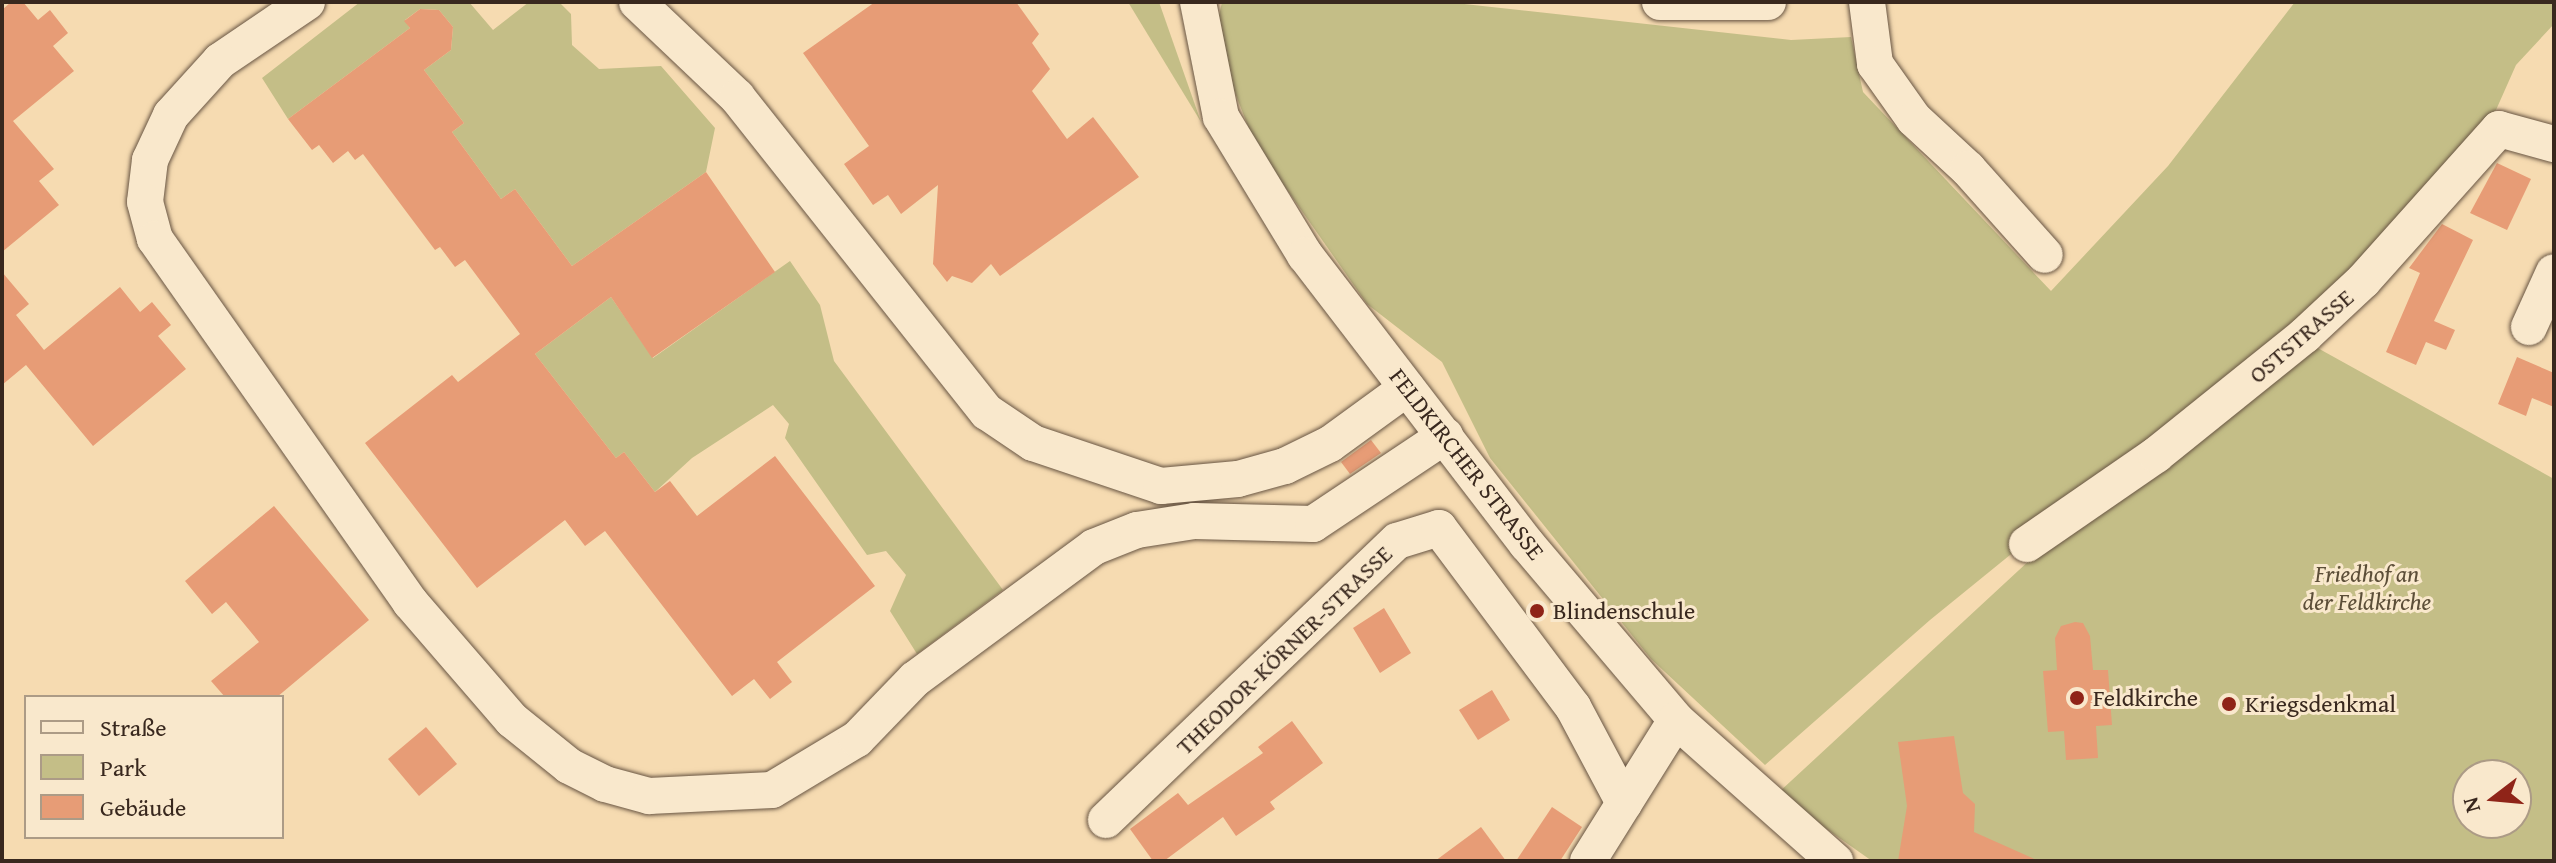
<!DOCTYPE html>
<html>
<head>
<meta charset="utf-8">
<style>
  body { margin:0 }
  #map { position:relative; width:2556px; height:863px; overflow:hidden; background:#f6dbb1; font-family:"Gentium Book Plus",serif }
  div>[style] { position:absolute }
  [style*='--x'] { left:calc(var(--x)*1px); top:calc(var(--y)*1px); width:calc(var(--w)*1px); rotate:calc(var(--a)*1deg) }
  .green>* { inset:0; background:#c4be87 }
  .building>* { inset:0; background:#e79c76 }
  .roads { filter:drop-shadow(0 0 2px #685543) drop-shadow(0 0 2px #685543) }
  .minor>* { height:36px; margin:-18px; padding:0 18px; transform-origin:18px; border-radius:18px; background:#f9e8cc }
  .dots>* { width:22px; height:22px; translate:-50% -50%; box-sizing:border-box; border:4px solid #f9e8cc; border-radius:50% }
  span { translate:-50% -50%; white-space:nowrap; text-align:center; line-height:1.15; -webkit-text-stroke:6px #f9e8cc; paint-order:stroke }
  .street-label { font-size:24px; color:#39281e }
  .park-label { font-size:24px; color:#5c4e38; font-style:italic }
  .poi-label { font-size:24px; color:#39281e }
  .left { translate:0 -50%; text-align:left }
  .frame { position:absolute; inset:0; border:4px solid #39281e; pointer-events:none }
  .legend { position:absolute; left:24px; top:695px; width:260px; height:144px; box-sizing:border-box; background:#f9e8cc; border:2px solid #ac9b86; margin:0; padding:10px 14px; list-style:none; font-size:24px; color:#39281e }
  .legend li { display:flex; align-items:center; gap:16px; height:40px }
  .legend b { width:40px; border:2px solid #ac9b86 }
  .north { position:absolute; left:2452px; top:759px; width:80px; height:80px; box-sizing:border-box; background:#f9e8cc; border:2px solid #ac9b86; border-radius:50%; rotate:254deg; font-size:22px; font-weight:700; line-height:32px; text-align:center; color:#39281e }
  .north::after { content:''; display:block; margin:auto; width:28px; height:36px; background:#8f2418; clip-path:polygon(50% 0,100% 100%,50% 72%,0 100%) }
</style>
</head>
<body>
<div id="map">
  <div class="green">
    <i style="clip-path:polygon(360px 2px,469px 2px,493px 30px,529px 2px,559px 2px,571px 14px,572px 45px,599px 69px,661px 66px,715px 128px,706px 172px,572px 266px,515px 189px,501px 199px,452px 132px,464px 123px,424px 70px,451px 50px,453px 27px,439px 10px,420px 9px,405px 20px,410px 28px,288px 119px,262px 78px)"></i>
    <i style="clip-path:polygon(1128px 2px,1159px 2px,1201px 122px)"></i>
    <i style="clip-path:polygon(1222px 2px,1446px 2px,1791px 40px,1851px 37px,1863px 92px,2051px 291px,2168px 166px,2295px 2px,2554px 2px,2554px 24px,2516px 65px,2496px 110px,2353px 276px,1930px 620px,1765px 765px,1651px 659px,1490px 458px,1442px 362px,1367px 304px,1255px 144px,1214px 39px)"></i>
    <i style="clip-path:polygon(790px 261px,820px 305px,834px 361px,1003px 590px,917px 654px,890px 611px,906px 575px,886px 551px,867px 555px,785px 438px,789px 424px,773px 405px,692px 458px,655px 492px,624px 452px,616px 458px,535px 354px,611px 297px,653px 358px)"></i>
    <i style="clip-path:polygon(evenodd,2314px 346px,2554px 479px,2554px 861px,1872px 861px,1777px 794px,2032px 558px,2314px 346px,2468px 775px,2516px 775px,2516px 823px,2468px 823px,2468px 775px)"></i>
  </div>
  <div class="building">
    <i style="clip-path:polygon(11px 2px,23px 2px,38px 20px,50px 10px,68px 33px,53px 46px,74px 71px,13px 121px,54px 169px,39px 181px,59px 205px,2px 252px,2px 10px)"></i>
    <i style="clip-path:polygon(875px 2px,1016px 2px,1039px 34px,1032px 43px,1050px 69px,1032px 91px,1067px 139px,1093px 117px,1139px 177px,1000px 276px,991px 264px,972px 283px,952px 276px,947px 282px,933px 264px,938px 185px,901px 214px,888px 195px,873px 205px,844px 164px,869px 146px,803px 53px)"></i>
    <i style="clip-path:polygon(420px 9px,439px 10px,453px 27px,451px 50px,424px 70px,464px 123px,452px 132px,501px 199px,515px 189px,572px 266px,706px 172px,775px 272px,652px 358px,611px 297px,535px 354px,616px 458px,624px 452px,655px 492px,670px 481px,697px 516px,775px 456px,875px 586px,777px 662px,792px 682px,770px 699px,754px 679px,732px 696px,605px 531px,585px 546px,565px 520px,477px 588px,365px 443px,452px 375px,458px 382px,520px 334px,465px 260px,455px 267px,440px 247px,435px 250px,363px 154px,355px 160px,348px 151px,333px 163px,319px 145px,312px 150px,288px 119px,410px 28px,404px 21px)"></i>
    <i style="clip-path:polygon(2497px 163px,2531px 179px,2507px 230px,2470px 213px)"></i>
    <i style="clip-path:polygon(2442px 224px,2473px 240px,2434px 321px,2455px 330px,2446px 350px,2426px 342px,2416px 365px,2386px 352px,2420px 273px,2409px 268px)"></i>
    <i style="clip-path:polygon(2px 272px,29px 304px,16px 315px,44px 350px,120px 287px,140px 312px,152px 302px,171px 325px,158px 336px,186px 369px,93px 446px,26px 365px,2px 385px)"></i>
    <i style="clip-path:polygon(2517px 357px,2554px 373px,2554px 407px,2532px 398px,2526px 416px,2498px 404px)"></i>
    <i style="clip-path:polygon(1371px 440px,1381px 453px,1350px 474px,1341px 462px)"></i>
    <i style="clip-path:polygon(274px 506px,369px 620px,277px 697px,225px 697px,211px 681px,259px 642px,226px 602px,212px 614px,185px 581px)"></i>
    <i style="clip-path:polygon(1384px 608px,1411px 653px,1380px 673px,1353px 628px)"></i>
    <i style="clip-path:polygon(2075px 622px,2083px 623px,2090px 636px,2093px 670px,2108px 670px,2112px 725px,2096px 726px,2098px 758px,2066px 760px,2064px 731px,2048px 732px,2043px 671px,2057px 670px,2055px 638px,2061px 626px)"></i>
    <i style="clip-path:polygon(1492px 690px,1510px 720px,1478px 740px,1459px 710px)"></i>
    <i style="clip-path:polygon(1292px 721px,1323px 763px,1270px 802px,1275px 809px,1236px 836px,1223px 817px,1164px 861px,1153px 861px,1130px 829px,1178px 793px,1188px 805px,1263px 753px,1258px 747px)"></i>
    <i style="clip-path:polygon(426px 727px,457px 764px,419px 796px,388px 759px)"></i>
    <i style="clip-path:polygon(1954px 736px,1963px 793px,1975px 804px,1974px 832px,2039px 861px,1898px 861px,1907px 806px,1898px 742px)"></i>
    <i style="clip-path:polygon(1552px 807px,1582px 827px,1560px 861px,1516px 861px)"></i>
    <i style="clip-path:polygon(1481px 827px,1506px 861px,1435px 861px)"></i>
  </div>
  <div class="roads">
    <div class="minor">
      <i style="--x:307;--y:2;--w:105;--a:145.9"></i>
      <i style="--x:220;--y:61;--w:73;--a:132.2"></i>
      <i style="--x:171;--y:115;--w:50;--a:115"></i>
      <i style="--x:150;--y:160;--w:42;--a:96.8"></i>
      <i style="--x:145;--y:202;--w:38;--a:75"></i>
      <i style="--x:155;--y:239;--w:444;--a:54.9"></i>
      <i style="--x:410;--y:602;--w:156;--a:49.2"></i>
      <i style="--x:512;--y:720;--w:73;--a:38.9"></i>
      <i style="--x:569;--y:766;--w:40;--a:26.6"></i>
      <i style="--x:605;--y:784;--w:46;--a:15.3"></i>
      <i style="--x:649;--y:796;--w:123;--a:-2.8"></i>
      <i style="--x:772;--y:790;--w:99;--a:-31"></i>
      <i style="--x:857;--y:739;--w:83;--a:-46"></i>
      <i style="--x:915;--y:679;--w:222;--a:-36.4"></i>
      <i style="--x:1094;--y:547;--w:46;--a:-21.6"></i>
      <i style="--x:1137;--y:530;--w:58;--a:-9"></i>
      <i style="--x:1194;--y:521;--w:119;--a:1.4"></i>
      <i style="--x:1313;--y:524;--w:159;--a:-33.7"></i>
      <i style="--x:637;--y:2;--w:138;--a:43.5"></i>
      <i style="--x:737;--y:97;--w:402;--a:51.6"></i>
      <i style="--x:987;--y:412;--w:55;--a:34"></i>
      <i style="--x:1033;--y:443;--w:135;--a:18.6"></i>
      <i style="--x:1161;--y:486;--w:77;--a:-5.2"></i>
      <i style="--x:1238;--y:479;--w:49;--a:-15.5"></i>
      <i style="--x:1285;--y:466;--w:50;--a:-26.1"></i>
      <i style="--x:1330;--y:444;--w:95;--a:-36"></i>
      <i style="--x:1198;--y:2;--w:117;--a:78.7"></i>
      <i style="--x:1221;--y:117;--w:162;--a:58.7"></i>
      <i style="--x:1305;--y:255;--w:364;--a:52.5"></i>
      <i style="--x:1527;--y:544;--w:231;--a:49.7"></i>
      <i style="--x:1676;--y:720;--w:213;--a:41.6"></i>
      <i style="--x:1660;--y:2;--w:108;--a:0"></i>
      <i style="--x:1867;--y:2;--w:63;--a:82.6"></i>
      <i style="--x:1875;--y:64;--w:67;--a:54.7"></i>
      <i style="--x:1914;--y:119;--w:74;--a:42.8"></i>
      <i style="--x:1968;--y:169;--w:115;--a:48.2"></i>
      <i style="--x:2529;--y:327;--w:60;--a:-65.6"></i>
      <i style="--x:2027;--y:544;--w:157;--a:-34.6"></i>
      <i style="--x:2156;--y:455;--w:191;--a:-38.8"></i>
      <i style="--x:2305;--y:335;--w:79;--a:-43"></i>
      <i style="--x:2363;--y:281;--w:204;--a:-48.2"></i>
      <i style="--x:2499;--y:129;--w:57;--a:15.3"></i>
      <i style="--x:1106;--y:820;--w:403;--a:-43.8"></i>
      <i style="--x:1397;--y:541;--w:44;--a:-17.2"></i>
      <i style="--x:1439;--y:528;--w:224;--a:53.2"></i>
      <i style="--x:1573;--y:707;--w:109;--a:62"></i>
      <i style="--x:1588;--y:861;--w:166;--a:-58"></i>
    </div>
  </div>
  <div class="dots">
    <i style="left:1537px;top:611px;background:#8f2418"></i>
    <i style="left:2077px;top:698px;background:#8f2418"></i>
    <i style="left:2229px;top:704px;background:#8f2418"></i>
  </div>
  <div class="street-label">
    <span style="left:2301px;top:336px;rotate:-41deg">OSTSTRASSE</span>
    <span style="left:1467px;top:464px;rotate:52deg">FELDKIRCHER STRASSE</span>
    <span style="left:1284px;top:650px;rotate:-44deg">THEODOR-KÖRNER-STRASSE</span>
  </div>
  <div class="park-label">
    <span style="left:2367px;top:588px">Friedhof an<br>der Feldkirche</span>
  </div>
  <div class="poi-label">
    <span class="left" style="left:1553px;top:611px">Blindenschule</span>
    <span class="left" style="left:2093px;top:698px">Feldkirche</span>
    <span class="left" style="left:2245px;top:704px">Kriegsdenkmal</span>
  </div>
  <div class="frame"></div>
  <ul class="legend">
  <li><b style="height:10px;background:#f9e8cc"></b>Straße</li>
  <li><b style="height:22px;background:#c4be87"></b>Park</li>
  <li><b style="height:22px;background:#e79c76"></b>Gebäude</li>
  </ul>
  <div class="north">N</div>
</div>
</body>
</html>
